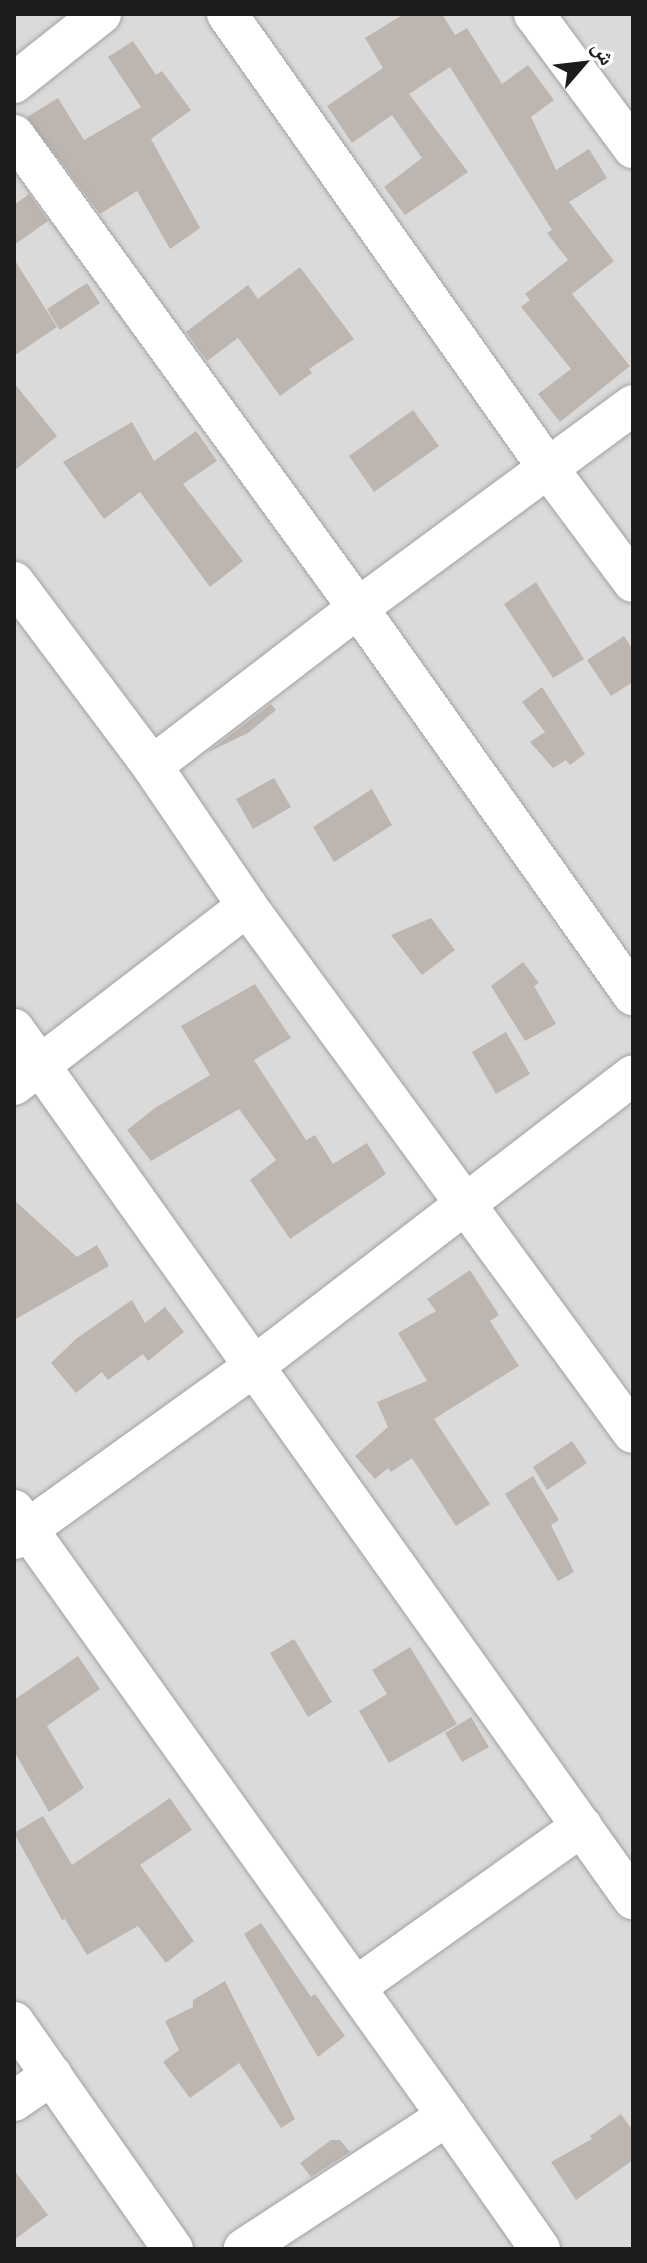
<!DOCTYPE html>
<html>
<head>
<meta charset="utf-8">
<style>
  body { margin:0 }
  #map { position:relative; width:647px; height:2263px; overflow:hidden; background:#ede9e3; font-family:"Public Sans","Noto Naskh Arabic",sans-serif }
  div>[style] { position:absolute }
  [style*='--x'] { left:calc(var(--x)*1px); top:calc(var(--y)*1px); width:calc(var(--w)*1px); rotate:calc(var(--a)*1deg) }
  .residential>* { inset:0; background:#dbdada }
  .building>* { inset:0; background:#bdb5b0 }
  .roads { filter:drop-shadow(0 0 2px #a1a1a1) drop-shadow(0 0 2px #a1a1a1) }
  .minor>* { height:40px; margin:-20px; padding:0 20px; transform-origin:20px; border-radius:20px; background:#fff }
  span { translate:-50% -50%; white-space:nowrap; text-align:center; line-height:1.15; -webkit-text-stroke:7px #fff; paint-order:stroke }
  .frame { position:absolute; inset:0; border:16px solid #1d1d1d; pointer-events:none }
  .north { position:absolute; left:543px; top:24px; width:80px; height:80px; -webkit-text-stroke:6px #fff; paint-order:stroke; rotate:62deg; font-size:22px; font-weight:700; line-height:32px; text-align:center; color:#1d1d1d }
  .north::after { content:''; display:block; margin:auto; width:28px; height:36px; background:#1d1d1d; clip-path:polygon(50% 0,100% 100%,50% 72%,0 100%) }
</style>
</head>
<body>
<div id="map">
  <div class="residential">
    <i style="clip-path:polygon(14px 14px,633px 14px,633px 2249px,14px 2249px)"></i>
  </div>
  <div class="building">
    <i style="clip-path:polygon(404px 14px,442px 14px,455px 35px,467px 28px,502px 84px,528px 65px,554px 100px,531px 117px,556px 170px,589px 149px,607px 178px,569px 202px,614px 261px,572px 294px,630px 366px,560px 422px,538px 394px,571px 369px,521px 307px,530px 300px,525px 294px,568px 260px,547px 233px,552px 230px,450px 67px,409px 94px,468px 172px,405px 215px,384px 187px,422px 158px,392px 115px,352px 143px,327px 106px,383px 68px,365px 38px)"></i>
    <i style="clip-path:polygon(133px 41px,156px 75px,162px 71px,191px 110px,151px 139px,200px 228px,170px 249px,137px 191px,100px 214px,27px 117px,58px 98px,84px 140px,141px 107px,108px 57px)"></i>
    <i style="clip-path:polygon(29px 194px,48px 221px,14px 245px,14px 205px)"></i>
    <i style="clip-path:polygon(14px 259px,57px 327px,14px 356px)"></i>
    <i style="clip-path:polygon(300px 267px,354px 339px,309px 369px,312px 373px,280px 396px,238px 338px,207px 361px,186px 332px,248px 285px,258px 299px)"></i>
    <i style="clip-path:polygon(87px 283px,100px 303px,60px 330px,47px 309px)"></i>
    <i style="clip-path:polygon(14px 383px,57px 436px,14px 471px)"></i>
    <i style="clip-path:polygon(413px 410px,439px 446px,374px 492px,349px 456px)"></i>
    <i style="clip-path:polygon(132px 422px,154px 461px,196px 431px,217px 461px,183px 484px,243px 561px,210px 587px,140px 492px,104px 519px,63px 462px)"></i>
    <i style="clip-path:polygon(536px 582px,584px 659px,553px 678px,504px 604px)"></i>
    <i style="clip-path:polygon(624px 636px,633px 650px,633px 682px,611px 696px,587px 660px)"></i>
    <i style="clip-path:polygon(542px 687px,585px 754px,570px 765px,566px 760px,553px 768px,530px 742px,545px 732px,522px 702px)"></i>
    <i style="clip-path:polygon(271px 704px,276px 710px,248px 733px,208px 752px)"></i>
    <i style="clip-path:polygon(274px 778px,291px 807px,253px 829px,236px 799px)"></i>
    <i style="clip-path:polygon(372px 789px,392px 825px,334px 862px,313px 827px)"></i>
    <i style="clip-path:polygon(431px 918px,455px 950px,422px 975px,391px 935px)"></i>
    <i style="clip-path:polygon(523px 962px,539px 983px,534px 986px,556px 1024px,525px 1041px,491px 986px)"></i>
    <i style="clip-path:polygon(255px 984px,291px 1038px,254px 1060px,306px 1140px,315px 1135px,333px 1164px,367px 1143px,386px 1174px,290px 1239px,250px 1180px,276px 1160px,239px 1109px,151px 1161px,127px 1130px,155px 1108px,210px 1075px,181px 1026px)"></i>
    <i style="clip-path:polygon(506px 1032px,530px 1074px,496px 1094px,472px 1052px)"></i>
    <i style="clip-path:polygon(14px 1200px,77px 1257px,97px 1245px,109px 1266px,14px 1320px)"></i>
    <i style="clip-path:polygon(470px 1270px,499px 1315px,490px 1321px,519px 1366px,434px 1419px,490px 1504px,456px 1526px,412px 1458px,391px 1472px,388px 1468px,375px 1479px,355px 1456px,388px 1427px,377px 1402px,427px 1381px,398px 1333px,436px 1311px,427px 1299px)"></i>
    <i style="clip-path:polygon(132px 1300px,145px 1323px,165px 1307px,184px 1332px,148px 1361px,143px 1354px,108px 1380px,102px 1372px,76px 1393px,51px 1363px,77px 1338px)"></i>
    <i style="clip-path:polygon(572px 1441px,587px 1463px,547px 1490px,533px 1467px)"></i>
    <i style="clip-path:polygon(533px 1476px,559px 1520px,551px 1525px,574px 1572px,558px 1581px,505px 1494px)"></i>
    <i style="clip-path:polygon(294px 1639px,332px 1702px,308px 1717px,270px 1653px)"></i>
    <i style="clip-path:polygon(410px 1647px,457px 1724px,389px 1763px,359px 1711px,387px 1694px,372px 1670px)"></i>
    <i style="clip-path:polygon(78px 1656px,100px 1689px,47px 1726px,84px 1788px,49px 1812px,14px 1751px,14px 1700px)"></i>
    <i style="clip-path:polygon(471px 1717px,489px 1747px,462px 1762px,445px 1733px)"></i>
    <i style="clip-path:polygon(170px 1798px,192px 1830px,140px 1865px,194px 1941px,166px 1963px,138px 1926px,87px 1955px,65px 1919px,62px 1920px,14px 1833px,43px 1816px,72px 1865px)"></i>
    <i style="clip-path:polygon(261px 1923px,311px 1997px,315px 1994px,345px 2036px,318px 2057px,244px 1934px)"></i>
    <i style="clip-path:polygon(225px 1981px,295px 2119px,281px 2128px,239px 2063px,190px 2098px,163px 2062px,179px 2050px,165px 2021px,193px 2007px,193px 2000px)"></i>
    <i style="clip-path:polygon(621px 2114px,633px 2131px,633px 2160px,576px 2200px,551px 2162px,592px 2139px,590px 2136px)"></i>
    <i style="clip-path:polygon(331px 2140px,340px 2140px,350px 2152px,311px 2177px,300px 2163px)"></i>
    <i style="clip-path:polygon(14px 2170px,48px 2215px,14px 2240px)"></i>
  </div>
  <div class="roads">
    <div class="minor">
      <i style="--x:227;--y:14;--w:556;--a:54.74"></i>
      <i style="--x:548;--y:468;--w:142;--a:53.3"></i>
      <i style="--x:534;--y:14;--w:167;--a:53.5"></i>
      <i style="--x:14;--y:83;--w:111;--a:-38.4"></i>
      <i style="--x:14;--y:135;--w:585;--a:53.97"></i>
      <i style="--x:358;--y:608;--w:475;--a:54.6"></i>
      <i style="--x:14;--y:582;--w:230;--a:53.1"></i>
      <i style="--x:152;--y:766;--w:169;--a:55.8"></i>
      <i style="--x:247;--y:906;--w:653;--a:53.78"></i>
      <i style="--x:152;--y:766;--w:260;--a:-37.5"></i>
      <i style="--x:358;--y:608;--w:342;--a:-36.4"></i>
      <i style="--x:14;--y:1029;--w:1068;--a:54.57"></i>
      <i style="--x:14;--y:1085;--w:294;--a:-37.5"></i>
      <i style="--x:14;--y:1510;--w:745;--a:54.45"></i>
      <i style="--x:447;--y:2116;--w:243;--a:146.8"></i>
      <i style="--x:14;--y:1539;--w:294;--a:-35.7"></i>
      <i style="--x:253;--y:1367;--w:479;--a:-37.5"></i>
      <i style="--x:357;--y:1986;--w:276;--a:-35.4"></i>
      <i style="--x:14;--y:2022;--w:277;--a:55"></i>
      <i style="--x:14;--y:2101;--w:46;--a:-34.4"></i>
      <i style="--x:447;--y:2116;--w:162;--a:55"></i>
    </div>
  </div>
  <div class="frame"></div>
  <div class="north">ش</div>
</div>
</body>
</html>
